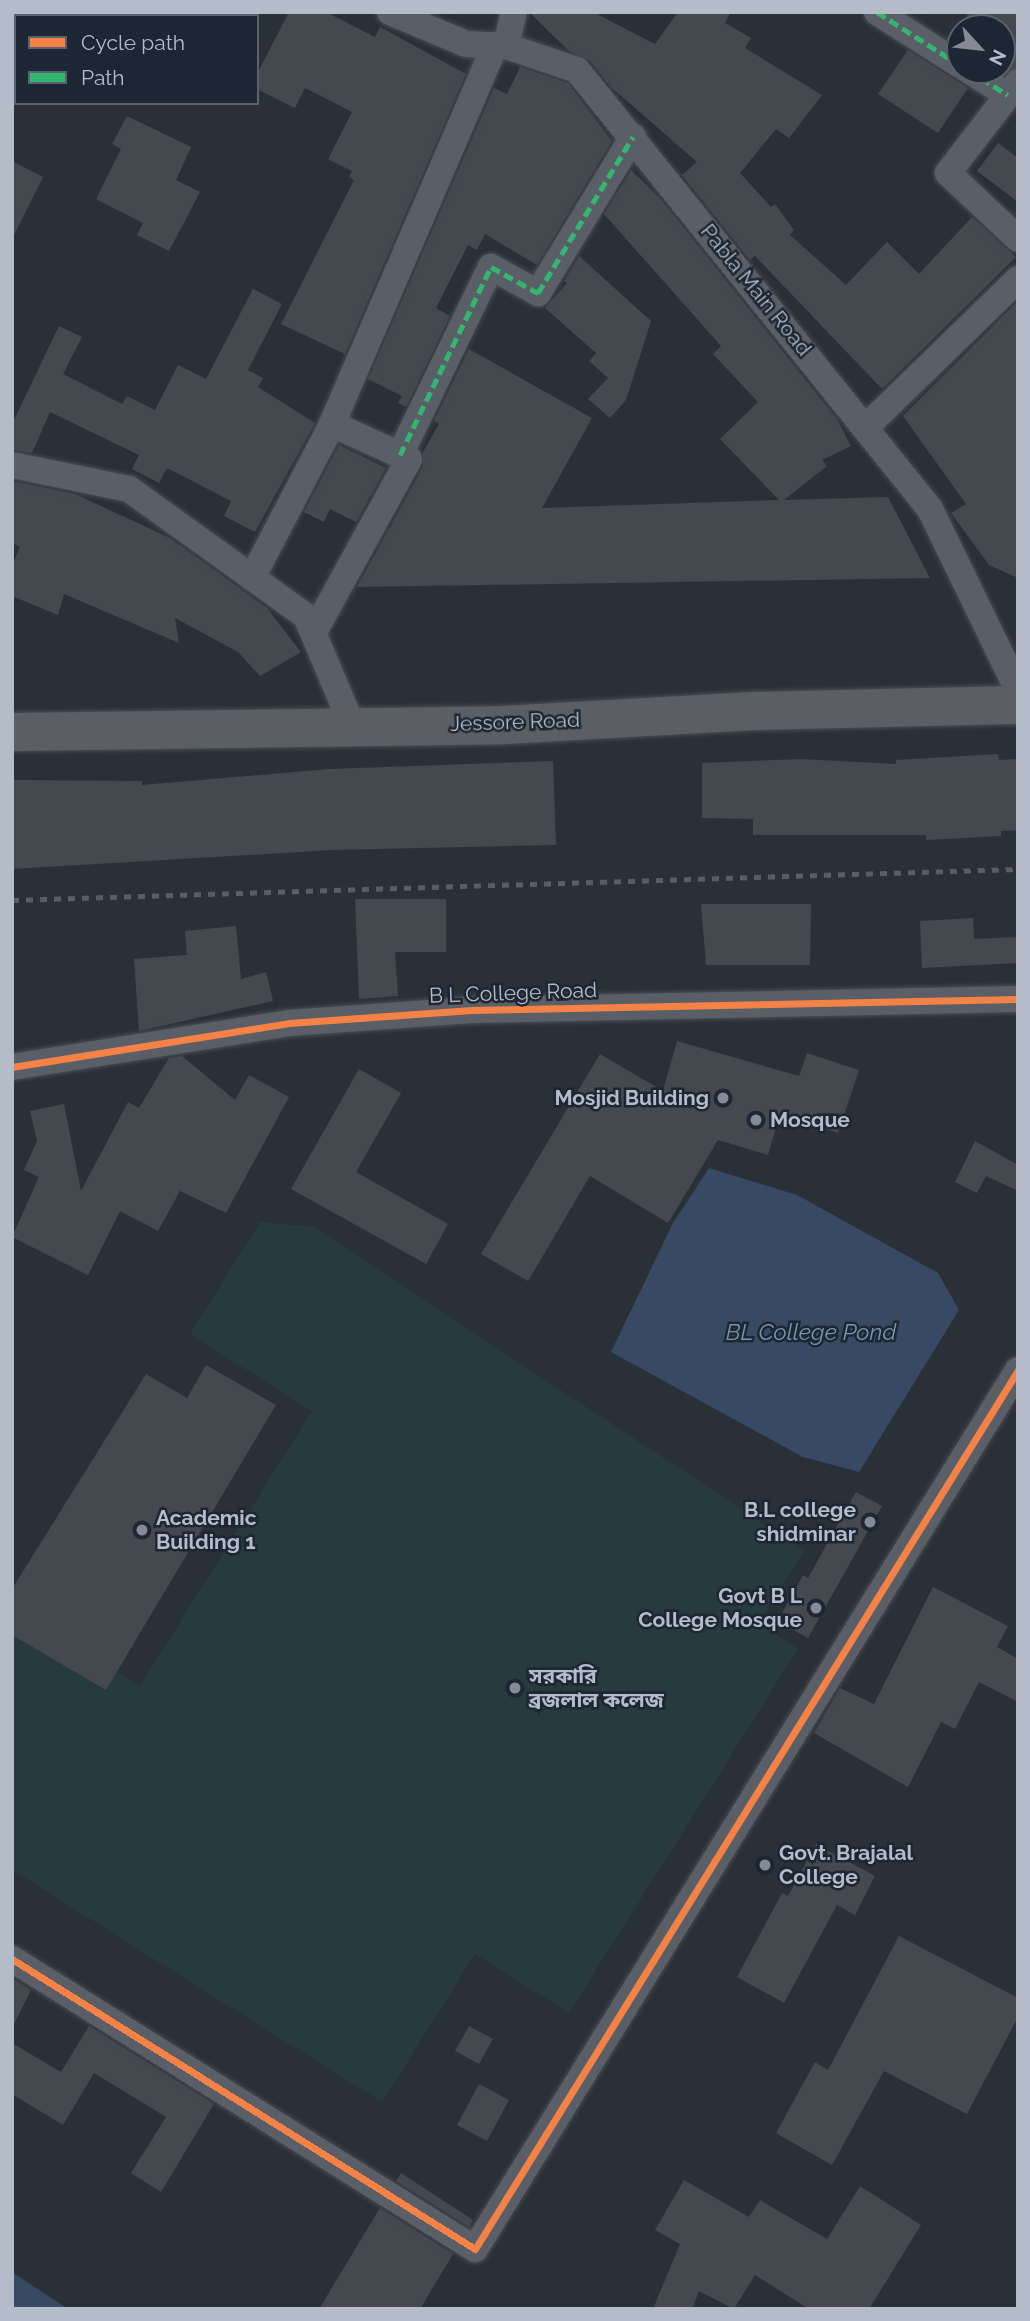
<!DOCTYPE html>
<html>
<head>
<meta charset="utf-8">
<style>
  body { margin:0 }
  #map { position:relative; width:1030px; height:2321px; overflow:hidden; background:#2a3038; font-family:Raleway,"Noto Sans Bengali",sans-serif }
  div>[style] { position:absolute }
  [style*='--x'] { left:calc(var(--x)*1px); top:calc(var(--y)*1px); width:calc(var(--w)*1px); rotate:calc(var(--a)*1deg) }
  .green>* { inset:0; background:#273a3e }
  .water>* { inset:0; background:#384963 }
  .building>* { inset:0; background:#444950 }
  .roads { filter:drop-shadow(0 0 2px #484c53) drop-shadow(0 0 2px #484c53) }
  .minor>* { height:26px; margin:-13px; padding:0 13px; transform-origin:13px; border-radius:13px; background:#5a5e66 }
  .trunk>* { height:38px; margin:-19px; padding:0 19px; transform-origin:19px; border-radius:19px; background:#5b5f64 }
  .rail>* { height:5px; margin-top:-2.5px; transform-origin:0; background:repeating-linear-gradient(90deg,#595d64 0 7px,transparent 0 14px) }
  .quiet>* { height:5px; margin-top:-2.5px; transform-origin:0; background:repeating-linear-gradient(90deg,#33b770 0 10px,transparent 0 15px) }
  .cycleway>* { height:7px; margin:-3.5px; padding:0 3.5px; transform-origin:3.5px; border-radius:3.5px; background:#f48246 }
  .dots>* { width:19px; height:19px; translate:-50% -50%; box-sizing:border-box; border:4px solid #1d2633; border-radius:50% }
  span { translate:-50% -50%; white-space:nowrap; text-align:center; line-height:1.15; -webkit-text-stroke:5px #1d2633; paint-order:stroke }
  .street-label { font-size:21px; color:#b4bcc9 }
  .poi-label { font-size:21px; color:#b4bcc9; font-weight:700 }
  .right { translate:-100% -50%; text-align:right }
  .left { translate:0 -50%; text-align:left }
  .water-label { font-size:23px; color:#7c92b1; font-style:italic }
  .frame { position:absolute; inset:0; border:14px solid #b4bcc9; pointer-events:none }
  .legend { position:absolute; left:14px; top:14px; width:245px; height:91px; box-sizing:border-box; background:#1d2633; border:2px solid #59626f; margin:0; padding:9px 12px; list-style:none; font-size:21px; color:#b4bcc9 }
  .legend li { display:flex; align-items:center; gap:14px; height:35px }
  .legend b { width:35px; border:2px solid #59626f }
  .north { position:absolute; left:946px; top:14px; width:70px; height:70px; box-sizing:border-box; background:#1d2633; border:2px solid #59626f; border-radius:50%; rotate:117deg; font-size:19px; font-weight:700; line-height:28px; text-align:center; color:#b4bcc9 }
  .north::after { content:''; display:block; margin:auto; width:24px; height:32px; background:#848b96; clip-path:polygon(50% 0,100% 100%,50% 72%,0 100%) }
</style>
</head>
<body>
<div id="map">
  <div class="green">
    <i style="clip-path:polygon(260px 1222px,315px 1227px,804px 1551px,758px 1623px,798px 1649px,569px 2013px,475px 1954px,382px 2102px,12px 1870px,12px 1607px,140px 1686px,312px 1411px,190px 1334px)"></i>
  </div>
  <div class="water">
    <i style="clip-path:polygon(709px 1168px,797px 1195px,938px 1273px,959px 1310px,859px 1472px,803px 1457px,611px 1352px,673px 1223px)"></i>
    <i style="clip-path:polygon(12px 2272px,68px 2309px,12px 2309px)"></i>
  </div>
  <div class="building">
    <i style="clip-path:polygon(289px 12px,326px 12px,375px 37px,380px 27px,466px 74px,345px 354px,281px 324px,354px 180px,349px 177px,352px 171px,328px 159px,352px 112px,305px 88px,295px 108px,257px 89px,257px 74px)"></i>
    <i style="clip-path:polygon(529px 12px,593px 12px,655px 44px,678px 12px,731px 12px,725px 23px,751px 38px,745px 48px,822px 95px,789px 138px,776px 129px,740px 173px,771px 207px,775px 204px,794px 230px,790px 235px,846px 285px,887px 242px,919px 274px,972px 217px,1016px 257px,882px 389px,755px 256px,750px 260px,682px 175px,697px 162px,611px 87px,589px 60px,569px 51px)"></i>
    <i style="clip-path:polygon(969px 12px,1018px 12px,1018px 67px,1004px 74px,998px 70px,1002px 70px,1002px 28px,960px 28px,960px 46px,952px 41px)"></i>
    <i style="clip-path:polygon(908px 50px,968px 88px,938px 133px,878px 94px)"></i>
    <i style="clip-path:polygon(520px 67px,568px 83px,612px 141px,537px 265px,485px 234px,477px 250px,468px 245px,436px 308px,450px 316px,406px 407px,398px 403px,402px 396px,368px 379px,494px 88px,507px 94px)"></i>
    <i style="clip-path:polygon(127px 116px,191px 147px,176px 180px,200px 192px,169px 251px,137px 235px,143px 223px,96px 199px,121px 149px,112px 144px)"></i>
    <i style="clip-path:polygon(998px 143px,1018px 158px,1018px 202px,977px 171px)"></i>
    <i style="clip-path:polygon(12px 161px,43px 177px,12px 239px)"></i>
    <i style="clip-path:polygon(631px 170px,659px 197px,837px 419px,851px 446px,822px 460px,827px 466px,784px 500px,888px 497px,930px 578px,357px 587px,423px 467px,423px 452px,439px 424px,434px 421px,469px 349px,592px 418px,542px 508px,779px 500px,720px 439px,758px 402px,713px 354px,721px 346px,604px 214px)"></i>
    <i style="clip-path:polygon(579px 256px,651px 321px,626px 400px,610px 418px,588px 399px,608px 378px,589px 361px,596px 353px,545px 308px,567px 283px,564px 281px)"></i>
    <i style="clip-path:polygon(253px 289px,282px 304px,248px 370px,263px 378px,258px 387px,315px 423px,255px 532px,224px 516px,231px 501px,167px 468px,159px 483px,132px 469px,139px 455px,50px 412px,32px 453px,12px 450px,12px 424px,59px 326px,82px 337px,63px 374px,122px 404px,127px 396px,155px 410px,178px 365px,206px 379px)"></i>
    <i style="clip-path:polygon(1018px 301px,1018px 578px,989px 565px,951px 513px,966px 504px,903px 416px)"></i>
    <i style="clip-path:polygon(339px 445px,386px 468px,356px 522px,330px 509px,324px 522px,304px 512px)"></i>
    <i style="clip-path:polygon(12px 481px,75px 494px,170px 538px,267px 608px,301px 652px,260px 676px,238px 652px,175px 618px,179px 643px,64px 594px,58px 615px,12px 596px,12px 566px,20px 547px,12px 543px)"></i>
    <i style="clip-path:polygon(998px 754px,999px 760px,1018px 759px,1018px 830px,1001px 831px,1001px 836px,926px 840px,926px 835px,753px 835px,753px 819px,702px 818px,702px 763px,801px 759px,896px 764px,896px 760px)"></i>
    <i style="clip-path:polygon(553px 761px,556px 845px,332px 850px,12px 869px,12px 780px,142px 781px,142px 785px,330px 769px)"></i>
    <i style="clip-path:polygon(355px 899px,446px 899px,446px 952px,395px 952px,398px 996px,359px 999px)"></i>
    <i style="clip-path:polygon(701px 904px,811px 904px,810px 965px,706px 965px)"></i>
    <i style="clip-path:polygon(973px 918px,974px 939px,1018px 937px,1018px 963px,922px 968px,920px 921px)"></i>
    <i style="clip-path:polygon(236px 926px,241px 979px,266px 972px,273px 1001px,139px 1031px,134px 959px,187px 955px,185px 931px)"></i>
    <i style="clip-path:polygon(677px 1041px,799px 1076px,807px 1053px,859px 1070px,838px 1133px,780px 1114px,768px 1155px,718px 1140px,668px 1223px,590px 1176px,528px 1281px,481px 1254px,600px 1054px,663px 1091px)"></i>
    <i style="clip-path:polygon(182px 1056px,235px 1100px,249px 1075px,289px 1097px,226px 1213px,180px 1191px,158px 1231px,120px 1211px,88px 1275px,12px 1237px,39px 1177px,24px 1170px,37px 1141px,30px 1111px,64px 1104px,81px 1191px,128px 1102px,139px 1108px,169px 1058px)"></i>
    <i style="clip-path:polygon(359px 1069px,401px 1093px,356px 1172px,448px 1224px,426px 1264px,291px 1189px)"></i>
    <i style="clip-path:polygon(975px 1141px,1018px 1165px,1018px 1191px,986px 1176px,977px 1193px,955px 1182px)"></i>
    <i style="clip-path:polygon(206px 1365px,276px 1405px,106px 1690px,12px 1635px,12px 1589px,146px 1374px,187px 1398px)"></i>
    <i style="clip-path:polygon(856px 1492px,882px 1506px,808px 1638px,778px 1621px,803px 1575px,808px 1578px)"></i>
    <i style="clip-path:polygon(933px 1587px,1008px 1626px,997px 1647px,1018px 1659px,1018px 1702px,979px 1682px,955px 1729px,941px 1722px,908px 1787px,814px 1733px,840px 1688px,874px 1704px)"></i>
    <i style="clip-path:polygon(816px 1844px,875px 1876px,855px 1915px,837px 1905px,784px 2003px,737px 1977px,782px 1893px,788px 1896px)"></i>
    <i style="clip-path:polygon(899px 1936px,1018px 1998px,1018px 2017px,967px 2114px,884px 2071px,832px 2165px,776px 2133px,815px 2062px,828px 2070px)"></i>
    <i style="clip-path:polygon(12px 1978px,31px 1990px,12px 2028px)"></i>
    <i style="clip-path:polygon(89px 2026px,214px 2104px,161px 2192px,131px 2173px,166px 2117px,94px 2073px,63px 2125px,12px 2094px,12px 2043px,61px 2072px)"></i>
    <i style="clip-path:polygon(469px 2026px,493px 2039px,479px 2064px,455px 2051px)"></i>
    <i style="clip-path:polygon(479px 2084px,509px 2100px,487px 2141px,457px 2125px)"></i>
    <i style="clip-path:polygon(401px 2173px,473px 2220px,469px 2227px,396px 2181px)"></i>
    <i style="clip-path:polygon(684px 2180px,749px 2217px,760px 2200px,827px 2239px,860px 2186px,921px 2225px,869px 2309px,809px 2309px,755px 2275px,734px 2309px,699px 2291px,692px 2309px,653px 2309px,680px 2244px,655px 2230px)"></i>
    <i style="clip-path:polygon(380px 2208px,453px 2254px,420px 2309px,319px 2309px)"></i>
  </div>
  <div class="roads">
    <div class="minor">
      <i style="--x:390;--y:12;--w:82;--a:22.8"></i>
      <i style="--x:466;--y:44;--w:40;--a:2.9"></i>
      <i style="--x:506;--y:46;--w:75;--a:18.7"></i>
      <i style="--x:577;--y:70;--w:563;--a:51.2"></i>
      <i style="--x:930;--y:509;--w:201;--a:64.1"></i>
      <i style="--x:877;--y:12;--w:98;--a:32.6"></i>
      <i style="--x:506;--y:46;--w:35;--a:-77"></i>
      <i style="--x:968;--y:70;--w:47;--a:32"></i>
      <i style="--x:1018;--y:82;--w:115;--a:127.6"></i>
      <i style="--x:948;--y:173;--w:96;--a:43.3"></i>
      <i style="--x:866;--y:427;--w:212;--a:-44.2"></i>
      <i style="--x:400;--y:455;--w:209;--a:-64.2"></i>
      <i style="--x:491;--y:267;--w:54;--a:29"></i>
      <i style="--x:538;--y:293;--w:183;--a:-58.7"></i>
      <i style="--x:12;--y:465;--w:119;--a:11.6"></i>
      <i style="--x:129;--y:489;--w:218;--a:35.7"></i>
      <i style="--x:306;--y:616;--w:118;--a:67.1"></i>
      <i style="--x:252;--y:578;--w:174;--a:-62.5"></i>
      <i style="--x:332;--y:424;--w:413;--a:-66.7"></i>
      <i style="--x:314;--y:632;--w:197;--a:-61.2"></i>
      <i style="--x:409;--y:459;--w:85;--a:-155.6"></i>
      <i style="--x:12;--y:1067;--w:280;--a:-9"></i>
      <i style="--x:289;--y:1023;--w:183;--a:-4.1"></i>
      <i style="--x:472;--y:1010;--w:546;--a:-1.15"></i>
      <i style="--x:12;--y:1959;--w:546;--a:32.06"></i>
      <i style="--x:475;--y:2249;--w:1033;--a:-58.29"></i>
    </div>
    <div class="trunk">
      <i style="--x:12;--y:732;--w:492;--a:-0.8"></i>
      <i style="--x:504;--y:725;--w:250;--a:-3.2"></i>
      <i style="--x:754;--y:711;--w:264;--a:-1.3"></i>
    </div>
  </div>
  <div class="rail">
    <i style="--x:12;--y:900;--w:1006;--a:-1.77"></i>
  </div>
  <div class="quiet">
    <i style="--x:877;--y:12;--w:98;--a:32.6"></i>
    <i style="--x:968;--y:70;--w:47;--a:32"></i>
    <i style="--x:400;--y:455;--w:209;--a:-64.2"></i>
    <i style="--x:491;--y:267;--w:54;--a:29"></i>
    <i style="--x:538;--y:293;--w:183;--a:-58.7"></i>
  </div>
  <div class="cycleway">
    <i style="--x:12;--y:1067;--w:280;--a:-9"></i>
    <i style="--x:289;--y:1023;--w:183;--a:-4.1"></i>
    <i style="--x:472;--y:1010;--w:546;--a:-1.15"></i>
    <i style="--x:12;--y:1959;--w:546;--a:32.06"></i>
    <i style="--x:475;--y:2249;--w:1033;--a:-58.29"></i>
  </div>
  <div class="dots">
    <i style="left:723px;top:1098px;background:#848b96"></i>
    <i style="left:756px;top:1120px;background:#848b96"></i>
    <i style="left:870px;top:1522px;background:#848b96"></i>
    <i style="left:142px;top:1530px;background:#848b96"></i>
    <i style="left:816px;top:1608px;background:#848b96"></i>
    <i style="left:515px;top:1688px;background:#848b96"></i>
    <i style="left:765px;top:1865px;background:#848b96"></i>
  </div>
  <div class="street-label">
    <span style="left:756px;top:290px;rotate:51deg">Pabla Main Road</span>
    <span style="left:515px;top:722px;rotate:-2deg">Jessore Road</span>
    <span style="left:513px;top:993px;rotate:-2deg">B L College Road</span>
  </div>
  <div class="poi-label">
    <span class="right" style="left:709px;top:1098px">Mosjid Building</span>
    <span class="left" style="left:770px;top:1120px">Mosque</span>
    <span class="right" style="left:856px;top:1522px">B.L college<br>shidminar</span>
    <span class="left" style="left:156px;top:1530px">Academic<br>Building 1</span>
    <span class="right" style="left:802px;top:1608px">Govt B L<br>College Mosque</span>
    <span class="left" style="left:529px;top:1688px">সরকারি<br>ব্রজলাল কলেজ</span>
    <span class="left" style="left:779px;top:1865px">Govt. Brajalal<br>College</span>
  </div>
  <div class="water-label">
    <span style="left:811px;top:1332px">BL College Pond</span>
  </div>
  <div class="frame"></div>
  <ul class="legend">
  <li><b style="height:9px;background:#f48246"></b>Cycle path</li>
  <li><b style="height:9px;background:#33b770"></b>Path</li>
  </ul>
  <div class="north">N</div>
</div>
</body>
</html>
